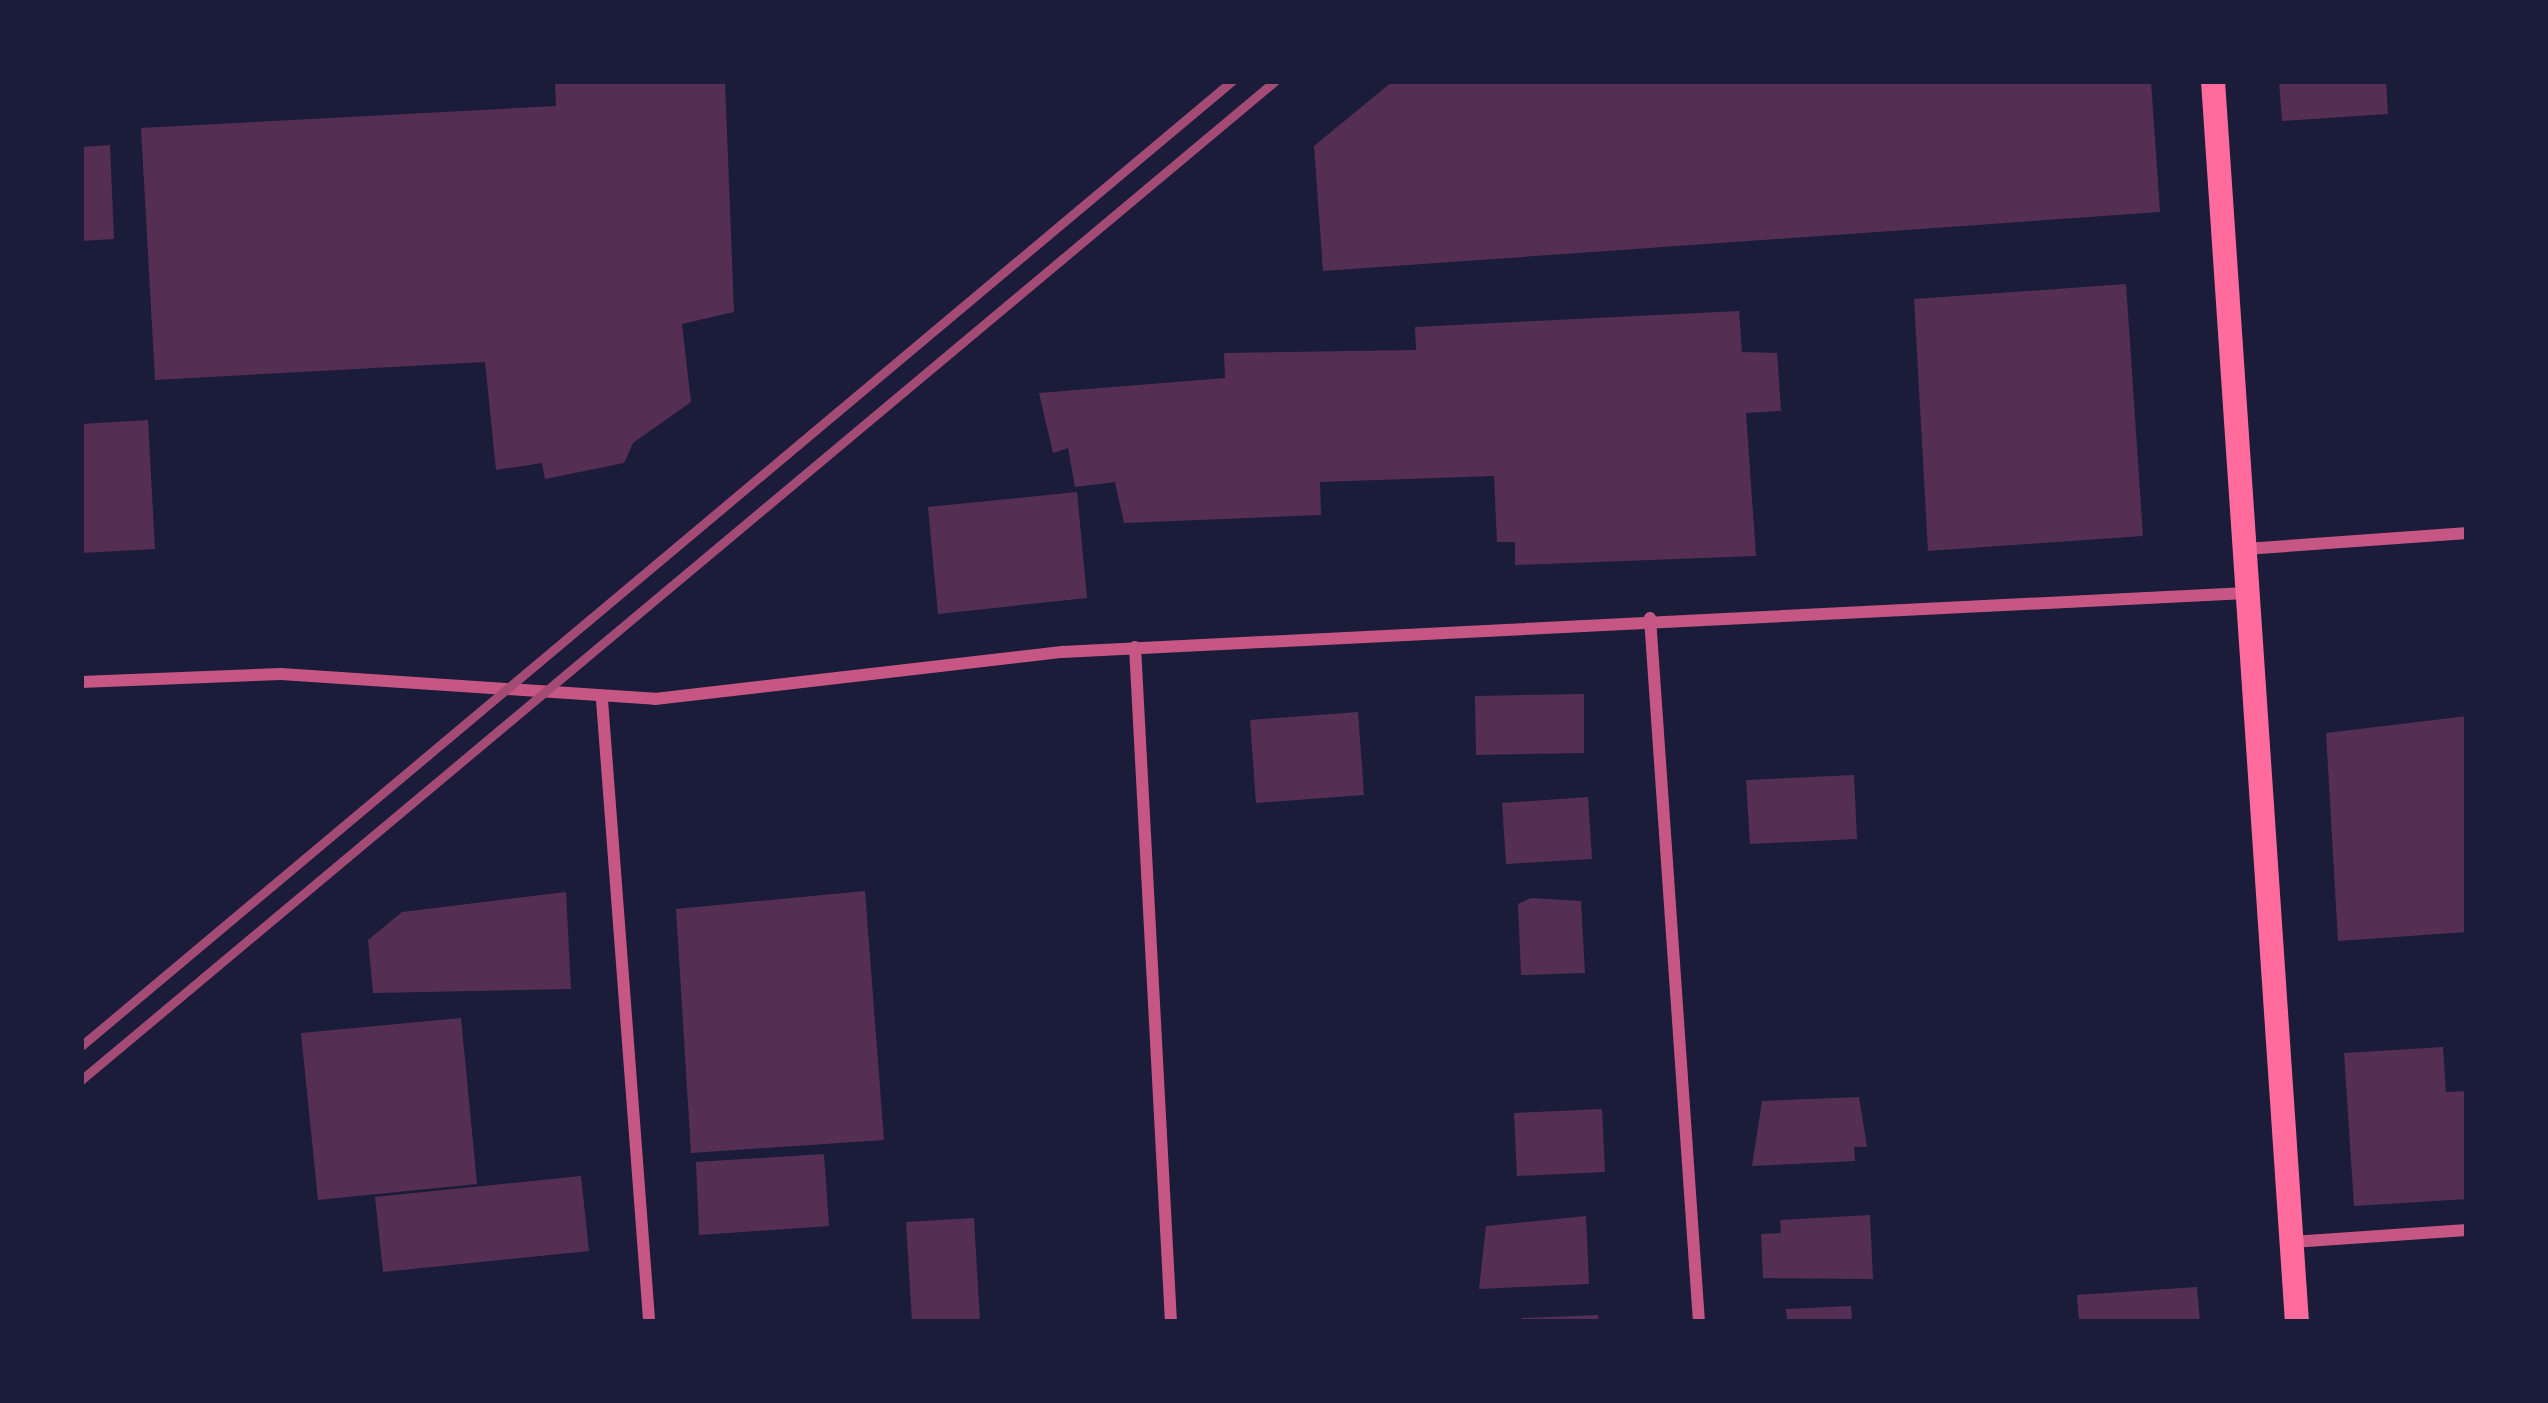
<!DOCTYPE html>
<html>
<head>
<meta charset="utf-8">
<style>
  body { margin:0 }
  #map { position:relative; width:2548px; height:1403px; overflow:hidden; background:#1b1b3a; font-family:Cabin,sans-serif }
  div>[style] { position:absolute }
  [style*='--x'] { left:calc(var(--x)*1px); top:calc(var(--y)*1px); width:calc(var(--w)*1px); rotate:calc(var(--a)*1deg) }
  .building>* { inset:0; background:#542f53 }
  .minor>* { height:12px; margin:-6px; padding:0 6px; transform-origin:6px; border-radius:6px; background:#c65784 }
  .secondary>* { height:24px; margin:-12px; padding:0 12px; transform-origin:12px; border-radius:12px; background:#ff6b9d }
  .rail>* { height:9px; margin:-4.5px; padding:0 4.5px; transform-origin:4.5px; border-radius:4.5px; background:#a44b75 }
  span { translate:-50% -50%; white-space:nowrap; text-align:center; line-height:1.15; -webkit-text-stroke:9px #1b1b3a; paint-order:stroke }
  .frame { position:absolute; inset:0; border:84px solid #1b1b3a; pointer-events:none }
</style>
</head>
<body>
<div id="map">
  <div class="building">
    <i style="clip-path:polygon(555px 81px,725px 81px,734px 312px,682px 324px,691px 402px,633px 443px,624px 463px,545px 479px,542px 463px,496px 470px,485px 362px,155px 380px,141px 128px,556px 106px)"></i>
    <i style="clip-path:polygon(1393px 81px,2151px 81px,2160px 212px,1323px 271px,1314px 146px)"></i>
    <i style="clip-path:polygon(2279px 81px,2386px 81px,2388px 114px,2282px 121px)"></i>
    <i style="clip-path:polygon(110px 145px,114px 239px,81px 241px,81px 147px)"></i>
    <i style="clip-path:polygon(2126px 284px,2143px 536px,1928px 551px,1914px 299px)"></i>
    <i style="clip-path:polygon(1739px 311px,1742px 352px,1777px 353px,1781px 411px,1746px 413px,1756px 556px,1515px 565px,1515px 542px,1497px 542px,1494px 476px,1320px 482px,1321px 515px,1124px 523px,1115px 482px,1075px 487px,1068px 448px,1053px 453px,1039px 393px,1225px 378px,1224px 353px,1416px 350px,1415px 327px)"></i>
    <i style="clip-path:polygon(148px 420px,155px 549px,81px 553px,81px 424px)"></i>
    <i style="clip-path:polygon(1077px 492px,1087px 598px,938px 614px,928px 507px)"></i>
    <i style="clip-path:polygon(1584px 694px,1584px 753px,1476px 755px,1475px 696px)"></i>
    <i style="clip-path:polygon(1358px 712px,1364px 795px,1256px 803px,1250px 720px)"></i>
    <i style="clip-path:polygon(2467px 716px,2467px 932px,2338px 941px,2326px 733px)"></i>
    <i style="clip-path:polygon(1854px 775px,1857px 839px,1750px 844px,1746px 780px)"></i>
    <i style="clip-path:polygon(1588px 797px,1592px 859px,1506px 864px,1502px 803px)"></i>
    <i style="clip-path:polygon(865px 891px,884px 1140px,691px 1153px,676px 909px)"></i>
    <i style="clip-path:polygon(566px 892px,571px 989px,373px 993px,368px 940px,402px 912px)"></i>
    <i style="clip-path:polygon(1531px 898px,1581px 901px,1585px 973px,1521px 975px,1518px 904px)"></i>
    <i style="clip-path:polygon(461px 1018px,477px 1184px,318px 1200px,301px 1033px)"></i>
    <i style="clip-path:polygon(2443px 1047px,2446px 1092px,2467px 1091px,2467px 1199px,2354px 1206px,2344px 1053px)"></i>
    <i style="clip-path:polygon(1859px 1097px,1867px 1147px,1854px 1147px,1855px 1161px,1752px 1166px,1762px 1101px)"></i>
    <i style="clip-path:polygon(1602px 1109px,1605px 1172px,1517px 1176px,1514px 1113px)"></i>
    <i style="clip-path:polygon(824px 1154px,829px 1226px,699px 1235px,696px 1162px)"></i>
    <i style="clip-path:polygon(581px 1176px,589px 1251px,383px 1272px,375px 1197px)"></i>
    <i style="clip-path:polygon(1870px 1215px,1873px 1279px,1763px 1278px,1761px 1234px,1781px 1233px,1780px 1220px)"></i>
    <i style="clip-path:polygon(1586px 1216px,1589px 1284px,1479px 1289px,1486px 1226px)"></i>
    <i style="clip-path:polygon(974px 1218px,980px 1322px,912px 1322px,906px 1222px)"></i>
    <i style="clip-path:polygon(2197px 1287px,2200px 1322px,2079px 1322px,2077px 1295px)"></i>
    <i style="clip-path:polygon(1851px 1306px,1852px 1322px,1787px 1322px,1786px 1309px)"></i>
    <i style="clip-path:polygon(1598px 1315px,1599px 1322px,1522px 1322px,1522px 1318px)"></i>
  </div>
  <div class="minor">
    <i style="--x:2245;--y:549;--w:223;--a:-4.1"></i>
    <i style="--x:1650;--y:618;--w:706;--a:86.02"></i>
    <i style="--x:1135;--y:647;--w:676;--a:86.95"></i>
    <i style="--x:81;--y:682;--w:200;--a:-2.3"></i>
    <i style="--x:281;--y:674;--w:375;--a:3.8"></i>
    <i style="--x:655;--y:699;--w:410;--a:-6.6"></i>
    <i style="--x:1062;--y:652;--w:1186;--a:-2.85"></i>
    <i style="--x:602;--y:700;--w:622;--a:85.66"></i>
    <i style="--x:2292;--y:1242;--w:175;--a:-3.9"></i>
  </div>
  <div class="secondary">
    <i style="--x:2213;--y:81;--w:1244;--a:86.13"></i>
  </div>
  <div class="rail">
    <i style="--x:81;--y:1046;--w:1502;--a:-39.98"></i>
    <i style="--x:81;--y:1080;--w:1557;--a:-39.92"></i>
  </div>
  <div class="frame"></div>
</div>
</body>
</html>
